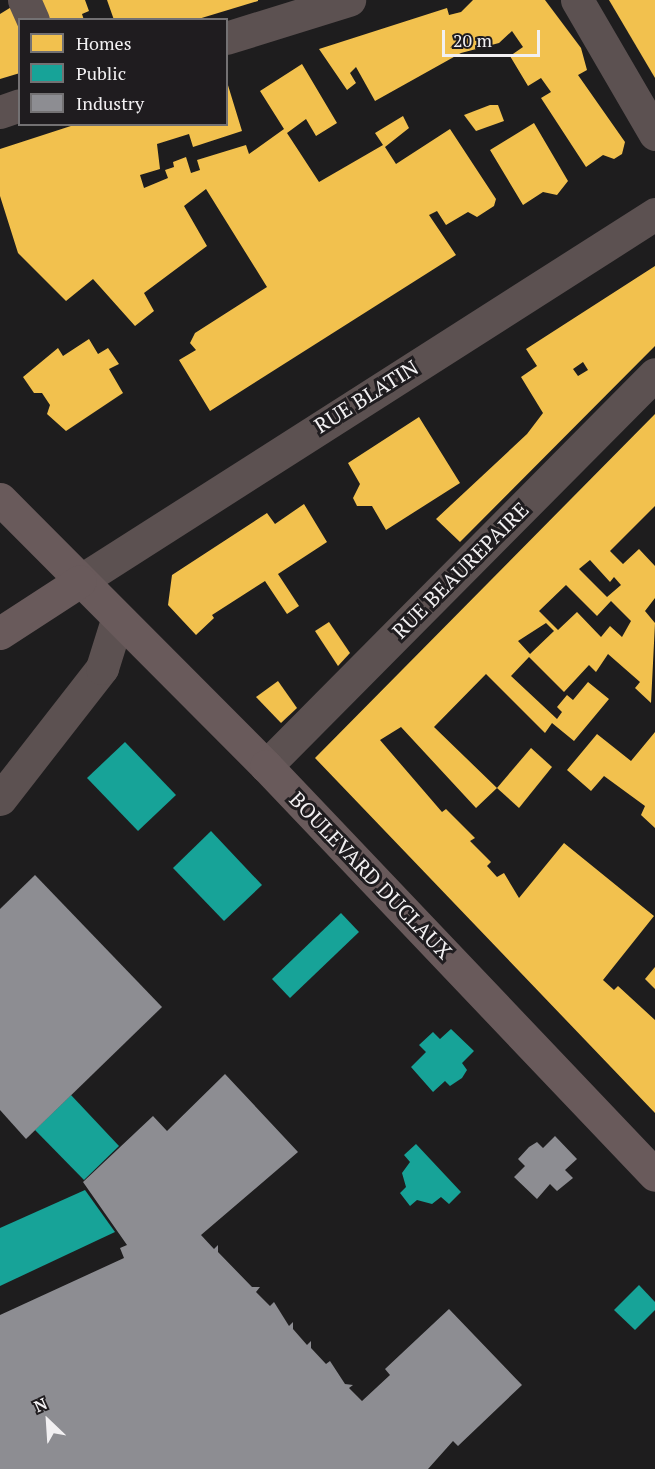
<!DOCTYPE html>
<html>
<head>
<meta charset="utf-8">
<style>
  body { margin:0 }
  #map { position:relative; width:655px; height:1469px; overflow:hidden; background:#1e1d1e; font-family:"PT Serif",serif }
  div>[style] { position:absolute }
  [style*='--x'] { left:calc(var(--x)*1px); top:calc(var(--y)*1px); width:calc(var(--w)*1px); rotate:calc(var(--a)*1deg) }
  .homes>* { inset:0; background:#f2c14e }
  .public>* { inset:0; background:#17a398 }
  .industry>* { inset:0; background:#8d8d92 }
  .minor>* { height:33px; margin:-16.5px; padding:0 16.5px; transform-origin:16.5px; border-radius:16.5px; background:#5c5151 }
  .major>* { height:33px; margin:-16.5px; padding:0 16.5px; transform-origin:16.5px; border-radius:16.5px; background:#695a5b }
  span { translate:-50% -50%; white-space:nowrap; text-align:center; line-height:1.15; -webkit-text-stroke:6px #1f1c1f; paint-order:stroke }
  .street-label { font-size:21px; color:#f2f0f2 }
  .legend { position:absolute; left:18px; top:18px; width:210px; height:108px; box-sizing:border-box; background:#1f1c1f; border:2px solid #737173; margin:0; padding:8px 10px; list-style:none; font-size:18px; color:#f2f0f2 }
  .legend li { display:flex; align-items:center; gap:12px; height:30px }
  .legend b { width:30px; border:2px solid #737173 }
  .north { position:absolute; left:18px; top:1391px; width:60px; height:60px; -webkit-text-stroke:4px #1f1c1f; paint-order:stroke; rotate:335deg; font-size:16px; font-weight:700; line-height:24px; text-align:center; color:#f2f0f2 }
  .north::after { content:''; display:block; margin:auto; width:21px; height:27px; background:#f2f0f2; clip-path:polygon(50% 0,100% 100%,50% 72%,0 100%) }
  .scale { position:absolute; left:442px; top:30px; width:98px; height:27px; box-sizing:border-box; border:3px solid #f2f0f2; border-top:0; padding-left:8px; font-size:18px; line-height:21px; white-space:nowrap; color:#f2f0f2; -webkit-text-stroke:4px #1f1c1f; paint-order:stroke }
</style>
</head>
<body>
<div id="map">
  <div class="homes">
    <i style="clip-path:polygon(34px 0,85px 0,89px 11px,82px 14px,84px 20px,43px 20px)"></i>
    <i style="clip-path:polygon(107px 0,258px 0,258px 1px,195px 20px,114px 20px)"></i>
    <i style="clip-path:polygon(473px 0,545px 0,581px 48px,587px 70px,578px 75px,625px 142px,622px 154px,614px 159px,603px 155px,586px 167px,541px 98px,551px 92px,541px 78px,528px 86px,510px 56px,523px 47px,512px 31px,499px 43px,461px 53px,375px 101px,356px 67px,350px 73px,356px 83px,347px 90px,319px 49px,447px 8px,449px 15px,461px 12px)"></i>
    <i style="clip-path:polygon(609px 0,655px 0,655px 78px)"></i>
    <i style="clip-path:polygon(13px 6px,20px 22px,20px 73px,0 79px,0 14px)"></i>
    <i style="clip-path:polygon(302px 64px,337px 123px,316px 136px,306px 119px,287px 133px,319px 182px,383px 145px,375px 133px,403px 116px,409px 128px,385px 147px,396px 164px,450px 129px,496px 199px,494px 206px,477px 217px,468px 212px,446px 225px,437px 211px,429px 215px,456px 255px,210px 411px,179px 360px,196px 350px,190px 343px,195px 333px,267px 287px,206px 189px,184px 206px,207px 246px,144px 293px,154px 311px,135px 326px,93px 279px,66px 301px,18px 253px,0 196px,0 149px,77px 124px,226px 124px,227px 82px,242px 131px,193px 147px,189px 134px,157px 144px,160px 169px,140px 175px,144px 188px,168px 178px,165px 170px,174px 167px,173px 162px,186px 157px,191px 173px,200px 170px,197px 160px,246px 145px,249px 154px,284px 129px,260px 91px)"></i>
    <i style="clip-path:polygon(490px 105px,498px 105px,504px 121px,476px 131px,464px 115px)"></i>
    <i style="clip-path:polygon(534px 123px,568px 181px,557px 195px,543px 192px,523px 205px,490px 150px)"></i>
    <i style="clip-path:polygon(evenodd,655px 266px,655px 346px,460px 542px,436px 519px,527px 434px,543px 413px,521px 377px,537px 366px,526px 349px,655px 266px,583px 362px,588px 370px,578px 376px,573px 369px,583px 362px)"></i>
    <i style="clip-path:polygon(89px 339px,98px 354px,108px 348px,119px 364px,109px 369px,123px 393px,66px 431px,47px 414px,50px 405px,42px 393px,34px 393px,23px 377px,58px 348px,63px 356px)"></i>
    <i style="clip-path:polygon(evenodd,655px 414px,655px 506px,610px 551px,623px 564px,639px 549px,655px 566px,655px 598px,645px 611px,655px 623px,651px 703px,635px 688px,640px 682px,608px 654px,596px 672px,589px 665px,564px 692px,529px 657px,511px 676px,557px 719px,562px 712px,557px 707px,567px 695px,573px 700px,588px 682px,609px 699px,574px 741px,552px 723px,545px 733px,486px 674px,434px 727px,497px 788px,476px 808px,401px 727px,380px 740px,442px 812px,446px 809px,475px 838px,470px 841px,491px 862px,487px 866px,497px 877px,504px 873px,519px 898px,564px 843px,654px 916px,603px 980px,614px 990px,618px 986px,655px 1020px,655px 1113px,315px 758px,655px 414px,590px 560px,610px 582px,614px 577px,621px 585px,607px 597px,579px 569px,590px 560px,655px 414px,566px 585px,597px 616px,611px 601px,631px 621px,622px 637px,610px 626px,601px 637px,577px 612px,558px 630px,539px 611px,566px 585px,655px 414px,546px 623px,554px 631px,530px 654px,518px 641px,546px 623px)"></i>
    <i style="clip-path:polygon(419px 417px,460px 483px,386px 530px,372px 506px,357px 506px,353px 498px,360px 484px,348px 463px)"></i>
    <i style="clip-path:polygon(304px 504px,327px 542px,278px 574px,299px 606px,287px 614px,265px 581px,212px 615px,214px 618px,196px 635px,168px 605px,172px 575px,267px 513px,275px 524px)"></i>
    <i style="clip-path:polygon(329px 622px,350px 653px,338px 666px,315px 631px)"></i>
    <i style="clip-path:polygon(278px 681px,297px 708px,281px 723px,256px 697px)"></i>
    <i style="clip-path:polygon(655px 732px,655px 828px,641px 815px,645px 806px,604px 776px,591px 791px,567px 770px,597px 734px,631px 761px)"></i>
    <i style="clip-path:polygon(531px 748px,552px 767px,519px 808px,497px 788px)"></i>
    <i style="clip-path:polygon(655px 967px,655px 989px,645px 979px)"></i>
  </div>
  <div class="public">
    <i style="clip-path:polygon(125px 742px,176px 795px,138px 831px,87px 778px)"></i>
    <i style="clip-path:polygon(211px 831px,262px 885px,224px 921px,173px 868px)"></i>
    <i style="clip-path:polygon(341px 913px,359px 932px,290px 998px,272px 979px)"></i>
    <i style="clip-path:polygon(451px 1029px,474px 1051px,462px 1063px,467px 1070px,462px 1078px,450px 1086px,445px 1081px,433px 1092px,411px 1067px,426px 1052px,419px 1045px,433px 1032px,440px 1039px)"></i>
    <i style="clip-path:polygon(71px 1095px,119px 1146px,84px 1180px,35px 1130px)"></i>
    <i style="clip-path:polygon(416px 1144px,461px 1192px,449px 1204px,441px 1197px,432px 1204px,417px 1200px,410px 1206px,400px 1193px,406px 1187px,402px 1173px,410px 1162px,404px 1155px)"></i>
    <i style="clip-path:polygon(85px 1190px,115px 1232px,0 1286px,0 1228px)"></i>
    <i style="clip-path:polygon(639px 1285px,655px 1302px,655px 1310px,635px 1330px,614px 1310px)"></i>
  </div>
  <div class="industry">
    <i style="clip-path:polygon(35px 875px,162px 1007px,26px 1139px,0 1110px,0 909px)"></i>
    <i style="clip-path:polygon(225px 1074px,298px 1152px,201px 1235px,214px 1249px,218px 1245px,218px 1252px,252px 1287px,260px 1287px,256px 1292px,270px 1306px,274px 1302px,289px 1326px,293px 1322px,293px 1329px,307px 1345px,311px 1341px,311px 1348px,326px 1364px,330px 1361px,345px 1384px,353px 1385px,349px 1388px,362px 1401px,390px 1375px,385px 1369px,449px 1309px,522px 1385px,458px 1446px,453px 1441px,428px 1469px,0 1469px,0 1315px,124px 1258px,120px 1248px,127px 1245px,83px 1182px,153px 1116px,167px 1131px)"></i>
    <i style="clip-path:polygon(555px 1136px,577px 1159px,565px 1170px,573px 1178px,557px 1191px,550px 1184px,537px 1199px,514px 1177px,525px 1166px,518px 1159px,529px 1147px,537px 1142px,543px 1148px)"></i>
  </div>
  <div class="minor">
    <i style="--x:24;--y:0;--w:22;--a:66"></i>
    <i style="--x:577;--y:0;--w:155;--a:59.8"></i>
    <i style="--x:226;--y:38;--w:129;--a:-17.2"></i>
    <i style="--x:0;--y:112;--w:21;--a:-19"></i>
    <i style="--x:80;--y:581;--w:682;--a:-32.55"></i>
    <i style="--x:266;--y:766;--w:552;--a:-45.22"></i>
    <i style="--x:0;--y:799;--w:166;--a:-52.1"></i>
    <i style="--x:102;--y:668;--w:50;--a:-72.6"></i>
  </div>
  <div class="major">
    <i style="--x:0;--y:499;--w:377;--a:45.1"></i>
    <i style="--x:266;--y:766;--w:564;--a:46.44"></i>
    <i style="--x:0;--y:633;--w:95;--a:-33"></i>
  </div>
  <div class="street-label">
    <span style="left:366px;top:396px;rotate:-32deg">RUE BLATIN</span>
    <span style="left:460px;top:570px;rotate:-45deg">RUE BEAUREPAIRE</span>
    <span style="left:371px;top:875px;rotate:46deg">BOULEVARD DUCLAUX</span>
  </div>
  <ul class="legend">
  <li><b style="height:16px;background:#f2c14e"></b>Homes</li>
  <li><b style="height:16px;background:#17a398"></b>Public</li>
  <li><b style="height:16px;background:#8d8d92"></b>Industry</li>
  </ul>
  <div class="north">N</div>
  <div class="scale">20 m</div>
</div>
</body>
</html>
